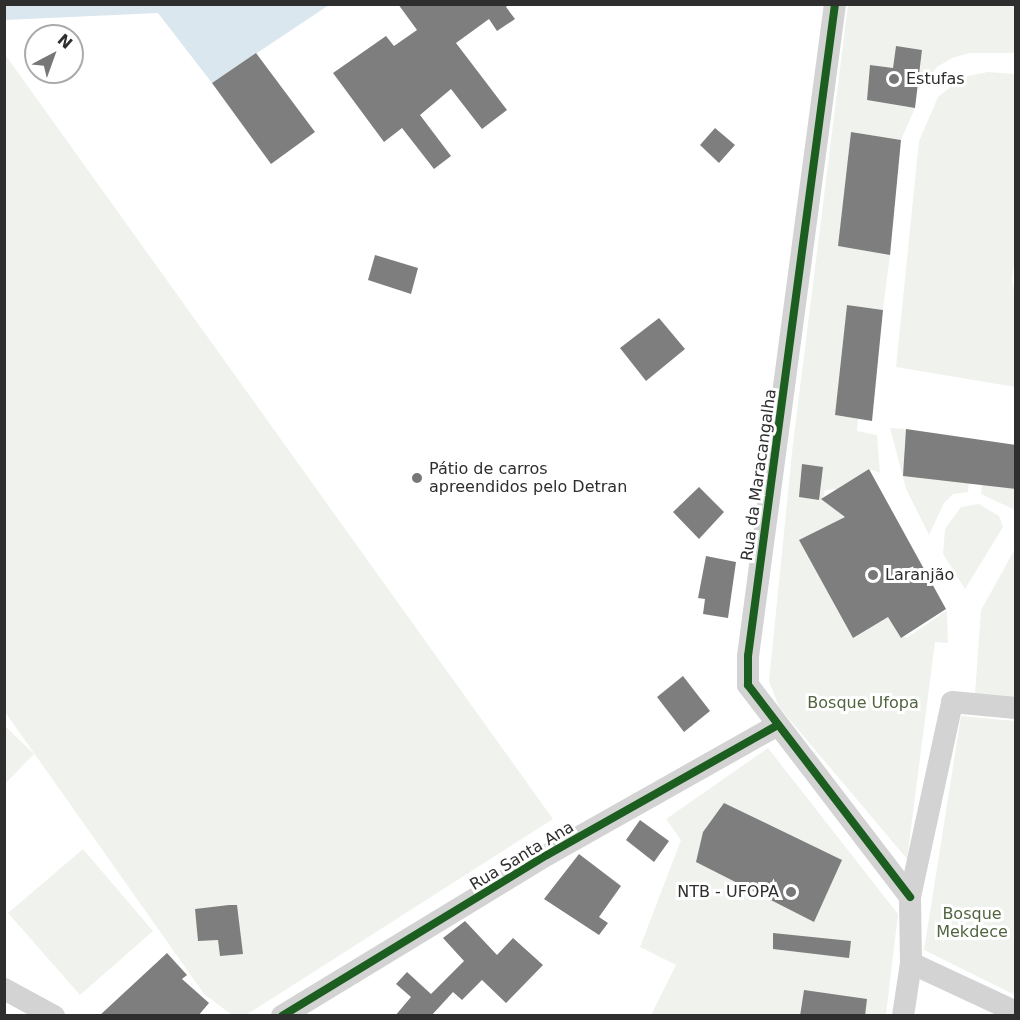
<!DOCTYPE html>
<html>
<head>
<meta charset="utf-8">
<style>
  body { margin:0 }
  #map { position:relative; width:1020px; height:1020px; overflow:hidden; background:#fff; font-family:"DejaVu Sans",sans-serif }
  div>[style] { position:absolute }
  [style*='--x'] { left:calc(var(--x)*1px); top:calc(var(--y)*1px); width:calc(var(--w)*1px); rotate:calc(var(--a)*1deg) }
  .green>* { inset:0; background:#f0f3ed }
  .water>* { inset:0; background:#dbe7ef }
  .building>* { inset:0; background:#7e7e7e }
  .minor>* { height:22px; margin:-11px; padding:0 11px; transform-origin:11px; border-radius:11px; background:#d3d3d3 }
  .cycleway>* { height:8px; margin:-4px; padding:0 4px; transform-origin:4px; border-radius:4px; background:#1b5e20 }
  .dots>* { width:16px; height:16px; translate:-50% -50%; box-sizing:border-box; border:3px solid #fff; border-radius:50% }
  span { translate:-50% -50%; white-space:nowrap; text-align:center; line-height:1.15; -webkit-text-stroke:6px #fff; paint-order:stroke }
  .poi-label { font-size:16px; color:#2e2e2e }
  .left { translate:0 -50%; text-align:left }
  .right { translate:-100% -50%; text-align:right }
  .street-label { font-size:16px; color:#2e2e2e }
  .park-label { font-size:16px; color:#526541 }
  .frame { position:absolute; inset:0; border:6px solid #2e2e2e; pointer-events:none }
  .north { position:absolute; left:24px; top:24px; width:60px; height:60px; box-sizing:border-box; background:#fff; border:2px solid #ababab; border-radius:50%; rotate:41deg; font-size:16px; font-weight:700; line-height:24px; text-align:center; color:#2e2e2e }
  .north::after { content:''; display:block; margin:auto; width:21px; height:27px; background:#777; clip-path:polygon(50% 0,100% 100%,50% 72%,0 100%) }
</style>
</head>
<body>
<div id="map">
  <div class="green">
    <i style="clip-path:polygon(848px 5px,1015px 5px,1015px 53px,969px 53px,952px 58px,937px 67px,918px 90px,922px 50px,896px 46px,893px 68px,870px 65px,867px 100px,915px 108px,901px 140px,851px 132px,839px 246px,890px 255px,883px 310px,847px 305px,835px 415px,858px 419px,857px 431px,877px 435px,880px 473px,869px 469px,837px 489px,825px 490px,823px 498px,831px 506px,859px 510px,800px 540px,853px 638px,892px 614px,900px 636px,908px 637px,947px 610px,948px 643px,935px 642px,907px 859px,779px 707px,769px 681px,793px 443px)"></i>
    <i style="clip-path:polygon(4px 53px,553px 819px,246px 1015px,232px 1015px,204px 994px,5px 712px)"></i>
    <i style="clip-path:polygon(988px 72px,1015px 74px,1016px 248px,1012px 280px,1016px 300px,1015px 387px,896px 367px,919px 141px,938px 97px,963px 77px)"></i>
    <i style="clip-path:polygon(890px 428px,906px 429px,969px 483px,968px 492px,953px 494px,944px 503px,929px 535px,906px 489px)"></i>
    <i style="clip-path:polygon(982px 484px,1015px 489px,1015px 510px,981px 494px)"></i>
    <i style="clip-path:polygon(979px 504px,999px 516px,1003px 527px,965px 589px,943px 554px,945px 529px,961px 507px)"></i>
    <i style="clip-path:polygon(1015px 549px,1015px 698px,975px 694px,981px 610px)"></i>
    <i style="clip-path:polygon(961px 716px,1015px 721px,1015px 995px,924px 950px)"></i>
    <i style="clip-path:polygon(5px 726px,34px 754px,5px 784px)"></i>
    <i style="clip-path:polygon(768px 748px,898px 914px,886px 1015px,651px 1015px,676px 965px,640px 947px,681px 840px,666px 819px)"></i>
    <i style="clip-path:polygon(83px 849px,153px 931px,80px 995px,8px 913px)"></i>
  </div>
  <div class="water">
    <i style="clip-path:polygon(4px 5px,329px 5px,212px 83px,158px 13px,5px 20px)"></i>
  </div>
  <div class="building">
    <i style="clip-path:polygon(398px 4px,509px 4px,506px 7px,515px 19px,497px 31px,489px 19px,456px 43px,507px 110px,482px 129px,451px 89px,420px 115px,451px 156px,434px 169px,402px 128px,384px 142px,333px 73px,386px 36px,394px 46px,417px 30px)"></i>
    <i style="clip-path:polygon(896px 46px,922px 50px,915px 108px,867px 100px,870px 65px,893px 68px)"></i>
    <i style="clip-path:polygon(256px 53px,315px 132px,271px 164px,212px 83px)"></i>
    <i style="clip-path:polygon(715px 128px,735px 145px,719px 163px,700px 145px)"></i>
    <i style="clip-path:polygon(851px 132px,901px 140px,890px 255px,838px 246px)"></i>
    <i style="clip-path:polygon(375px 255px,418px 268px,411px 294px,368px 280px)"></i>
    <i style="clip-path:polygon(847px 305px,883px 310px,872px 421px,835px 415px)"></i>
    <i style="clip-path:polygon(659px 318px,685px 349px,646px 381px,620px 348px)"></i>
    <i style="clip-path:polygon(906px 429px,1016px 445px,1016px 489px,903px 476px)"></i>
    <i style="clip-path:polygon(802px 464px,823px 467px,819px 500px,799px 497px)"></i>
    <i style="clip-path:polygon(869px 469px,946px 609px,901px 638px,888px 617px,853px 638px,799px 540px,845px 517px,821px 499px)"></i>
    <i style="clip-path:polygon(699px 487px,724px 512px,699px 539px,673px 512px)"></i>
    <i style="clip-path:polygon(706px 556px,736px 562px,728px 618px,703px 614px,705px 599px,698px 598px)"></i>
    <i style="clip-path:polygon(683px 676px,710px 711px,684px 732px,657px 697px)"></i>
    <i style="clip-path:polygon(724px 803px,842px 860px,814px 922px,696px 862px,703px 832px)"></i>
    <i style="clip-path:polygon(640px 820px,669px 841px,654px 862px,626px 840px)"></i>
    <i style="clip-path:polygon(579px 854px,621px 886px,599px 917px,608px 923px,599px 935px,544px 899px)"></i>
    <i style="clip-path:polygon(229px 905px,237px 905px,243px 954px,220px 956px,218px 940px,198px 941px,195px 909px)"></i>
    <i style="clip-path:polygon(465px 921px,497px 955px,513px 938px,543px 965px,506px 1003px,482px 980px,462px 1000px,453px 992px,431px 1016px,395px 1016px,411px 997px,396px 984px,407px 972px,431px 994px,464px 961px,443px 938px)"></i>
    <i style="clip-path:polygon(773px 933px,851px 941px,849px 958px,773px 949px)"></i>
    <i style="clip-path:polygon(167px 953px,187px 975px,182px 979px,209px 1003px,198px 1016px,99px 1016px)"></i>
    <i style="clip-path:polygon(804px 990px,867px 999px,865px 1016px,800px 1016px)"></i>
  </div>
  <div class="minor">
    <i style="--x:835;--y:4;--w:658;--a:97.6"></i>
    <i style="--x:748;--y:656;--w:29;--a:90"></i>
    <i style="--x:748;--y:685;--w:267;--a:52.6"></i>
    <i style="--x:911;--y:963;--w:116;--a:25"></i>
    <i style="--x:4;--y:989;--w:57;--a:28.4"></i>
    <i style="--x:282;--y:1016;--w:310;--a:-31.3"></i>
    <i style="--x:547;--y:855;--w:265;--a:-29.4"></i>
    <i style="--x:903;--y:1016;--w:54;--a:-81.4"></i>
    <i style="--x:911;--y:963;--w:66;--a:-90.9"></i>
    <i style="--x:910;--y:897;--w:199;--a:-77.8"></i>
    <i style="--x:952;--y:702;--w:64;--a:5.4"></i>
  </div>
  <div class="cycleway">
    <i style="--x:835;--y:4;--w:658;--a:97.6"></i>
    <i style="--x:748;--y:656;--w:29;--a:90"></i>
    <i style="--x:748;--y:685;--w:267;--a:52.6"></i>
    <i style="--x:282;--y:1016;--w:310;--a:-31.3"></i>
    <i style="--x:547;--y:855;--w:265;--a:-29.4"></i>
  </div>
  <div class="dots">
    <i style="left:894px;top:79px;background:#777"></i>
    <i style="left:417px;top:478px;background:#777"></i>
    <i style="left:873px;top:575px;background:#777"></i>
    <i style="left:791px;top:892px;background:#777"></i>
  </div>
  <div class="poi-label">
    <span class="left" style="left:906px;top:79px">Estufas</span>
    <span class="left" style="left:429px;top:478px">Pátio de carros<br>apreendidos pelo Detran</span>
    <span class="left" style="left:885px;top:575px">Laranjão</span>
    <span class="right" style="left:779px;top:892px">NTB - UFOPA</span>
  </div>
  <div class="street-label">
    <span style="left:759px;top:475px;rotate:-82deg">Rua da Maracangalha</span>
    <span style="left:522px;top:856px;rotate:-31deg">Rua Santa Ana</span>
  </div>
  <div class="park-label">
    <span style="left:863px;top:703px">Bosque Ufopa</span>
    <span style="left:972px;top:923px">Bosque<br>Mekdece</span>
  </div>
  <div class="frame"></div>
  <div class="north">N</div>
</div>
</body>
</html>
